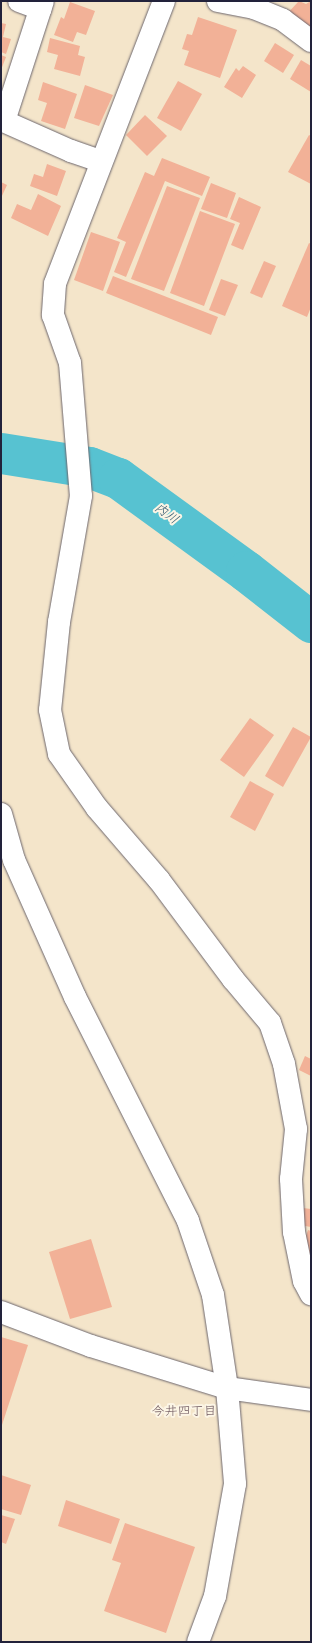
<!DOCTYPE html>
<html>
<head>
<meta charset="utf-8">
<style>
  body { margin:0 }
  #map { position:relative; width:312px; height:1643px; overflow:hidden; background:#f4e5ca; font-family:"Playpen Sans","Klee One",sans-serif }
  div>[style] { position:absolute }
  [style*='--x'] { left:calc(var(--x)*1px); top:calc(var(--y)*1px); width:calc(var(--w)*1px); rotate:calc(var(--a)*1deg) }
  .river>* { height:41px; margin:-20.5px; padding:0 20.5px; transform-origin:20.5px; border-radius:20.5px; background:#57c2d1 }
  .building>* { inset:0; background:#f2b197 }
  .roads { filter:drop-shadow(0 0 1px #6c666d) drop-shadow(0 0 1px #6c666d) }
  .street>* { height:22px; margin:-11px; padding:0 11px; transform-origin:11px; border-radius:11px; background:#fff }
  span { translate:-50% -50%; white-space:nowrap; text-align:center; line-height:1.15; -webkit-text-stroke:4px #fcf5e5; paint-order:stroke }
  .water-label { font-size:13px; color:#355a70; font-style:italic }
  .neighbourhood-label { font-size:13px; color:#6b545b }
  .frame { position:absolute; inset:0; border:2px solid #22223b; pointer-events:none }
</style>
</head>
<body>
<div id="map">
  <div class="river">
    <i style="--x:1;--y:453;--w:89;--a:9"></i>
    <i style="--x:89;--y:467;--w:31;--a:21"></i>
    <i style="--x:118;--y:478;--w:158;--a:36"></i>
    <i style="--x:246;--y:571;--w:83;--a:38.1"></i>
  </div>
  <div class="building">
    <i style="clip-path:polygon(299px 1px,306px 4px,311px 1px,311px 29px,284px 17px)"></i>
    <i style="clip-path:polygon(70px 2px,95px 11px,86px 35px,77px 32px,73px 42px,54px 35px,61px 17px,64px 19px)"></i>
    <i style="clip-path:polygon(198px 17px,237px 30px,220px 78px,184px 65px,189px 51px,182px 49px,187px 34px,192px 35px)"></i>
    <i style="clip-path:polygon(1px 23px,6px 24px,3px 37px,11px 39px,6px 54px,1px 52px)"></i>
    <i style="clip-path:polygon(50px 38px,80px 46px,78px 55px,85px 57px,80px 76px,54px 69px,58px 55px,47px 52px)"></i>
    <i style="clip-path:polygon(275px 43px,294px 55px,283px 73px,264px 61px)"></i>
    <i style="clip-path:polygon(1px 55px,6px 57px,1px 70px)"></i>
    <i style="clip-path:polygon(301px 60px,311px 66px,311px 92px,290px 79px)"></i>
    <i style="clip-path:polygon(243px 66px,256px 75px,242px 98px,224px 87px,236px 68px,239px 71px)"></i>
    <i style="clip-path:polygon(178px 81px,202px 94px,181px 131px,157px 118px)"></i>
    <i style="clip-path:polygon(43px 82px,77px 94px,65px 129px,41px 121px,47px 103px,38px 100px)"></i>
    <i style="clip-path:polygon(85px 85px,113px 95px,99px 126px,74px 118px)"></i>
    <i style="clip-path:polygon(145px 115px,167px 136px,147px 156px,126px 135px)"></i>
    <i style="clip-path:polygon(309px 135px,311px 136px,311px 184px,288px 172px)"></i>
    <i style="clip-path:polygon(162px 158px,210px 177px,202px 196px,165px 181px,126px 277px,114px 272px,126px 242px,117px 238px,145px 172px,154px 176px)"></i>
    <i style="clip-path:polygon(47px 164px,66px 171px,57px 196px,30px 186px,34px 174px,43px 177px)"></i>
    <i style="clip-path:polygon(1px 182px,7px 185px,1px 198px)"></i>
    <i style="clip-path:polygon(211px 183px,236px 193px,227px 218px,201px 209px)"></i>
    <i style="clip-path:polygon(167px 186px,200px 198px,164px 291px,131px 279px)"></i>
    <i style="clip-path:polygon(38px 194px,61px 206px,48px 236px,11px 218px,17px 204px,31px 210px)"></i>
    <i style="clip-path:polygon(239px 197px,261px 207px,243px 250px,231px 245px,240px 223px,230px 219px)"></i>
    <i style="clip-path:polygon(200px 211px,235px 224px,204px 306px,170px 293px)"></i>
    <i style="clip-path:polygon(91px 232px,120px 242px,103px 291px,74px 280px)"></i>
    <i style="clip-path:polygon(309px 243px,311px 244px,311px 307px,307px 317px,282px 306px)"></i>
    <i style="clip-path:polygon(264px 261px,276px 266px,262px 298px,250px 293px)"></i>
    <i style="clip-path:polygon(113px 276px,218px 317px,211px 335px,106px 293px)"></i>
    <i style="clip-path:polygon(221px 279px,238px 285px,225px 316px,209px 310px)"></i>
    <i style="clip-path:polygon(250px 718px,274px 735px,244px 777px,220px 760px)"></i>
    <i style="clip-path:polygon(293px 727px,311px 737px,283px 787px,265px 776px)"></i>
    <i style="clip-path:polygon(250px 781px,274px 794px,255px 831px,230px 817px)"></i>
    <i style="clip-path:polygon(305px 1056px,311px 1059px,311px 1076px,299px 1070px)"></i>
    <i style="clip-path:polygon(303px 1208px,311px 1209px,311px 1227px,299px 1225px)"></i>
    <i style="clip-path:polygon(308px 1230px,311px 1231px,311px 1266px,303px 1264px,308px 1246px,303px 1245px)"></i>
    <i style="clip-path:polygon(91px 1239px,112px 1307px,70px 1319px,49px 1252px)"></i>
    <i style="clip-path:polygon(1px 1337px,28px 1345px,1px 1428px)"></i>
    <i style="clip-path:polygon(1px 1475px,31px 1485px,21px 1515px,1px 1509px)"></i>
    <i style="clip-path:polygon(66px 1500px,120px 1519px,111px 1544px,58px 1526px)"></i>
    <i style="clip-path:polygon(1px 1515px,15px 1519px,6px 1544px,1px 1542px)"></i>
    <i style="clip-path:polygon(125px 1523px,195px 1547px,166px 1633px,104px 1611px,121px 1563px,112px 1560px)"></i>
  </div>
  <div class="roads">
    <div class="street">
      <i style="--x:19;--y:1;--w:23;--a:20"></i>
      <i style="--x:164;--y:1;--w:303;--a:111.1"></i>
      <i style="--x:55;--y:284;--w:31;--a:94"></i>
      <i style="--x:53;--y:315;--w:51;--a:70.5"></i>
      <i style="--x:70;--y:363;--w:133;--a:85.3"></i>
      <i style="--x:81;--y:496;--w:128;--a:99.9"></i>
      <i style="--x:59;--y:622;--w:88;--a:95.8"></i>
      <i style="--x:50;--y:710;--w:45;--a:78.4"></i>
      <i style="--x:59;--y:754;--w:66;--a:54.9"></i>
      <i style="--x:97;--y:808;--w:95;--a:49.3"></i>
      <i style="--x:159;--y:880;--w:124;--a:53.2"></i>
      <i style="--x:233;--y:979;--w:57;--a:49.9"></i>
      <i style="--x:270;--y:1023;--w:43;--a:71.1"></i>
      <i style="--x:284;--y:1064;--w:66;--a:79.5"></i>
      <i style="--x:296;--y:1129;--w:50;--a:95.7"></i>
      <i style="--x:291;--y:1179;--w:53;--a:86.8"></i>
      <i style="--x:294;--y:1232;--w:50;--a:78.5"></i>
      <i style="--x:304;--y:1281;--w:15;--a:62"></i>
      <i style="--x:218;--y:1;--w:37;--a:11"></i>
      <i style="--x:254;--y:8;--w:31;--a:22"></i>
      <i style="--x:283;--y:20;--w:35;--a:37"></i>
      <i style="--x:1;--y:120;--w:77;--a:23.9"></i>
      <i style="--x:71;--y:151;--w:31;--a:19"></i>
      <i style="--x:4;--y:121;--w:126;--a:-72"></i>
      <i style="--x:1;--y:814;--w:48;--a:74.2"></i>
      <i style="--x:14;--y:860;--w:150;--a:66"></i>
      <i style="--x:75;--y:997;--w:251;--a:63.2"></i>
      <i style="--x:188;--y:1221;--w:78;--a:71.3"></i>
      <i style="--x:213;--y:1295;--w:94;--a:81.4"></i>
      <i style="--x:227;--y:1388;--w:96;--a:85.2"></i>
      <i style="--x:235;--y:1484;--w:114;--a:100.1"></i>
      <i style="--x:215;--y:1596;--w:49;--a:110.3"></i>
      <i style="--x:1;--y:1312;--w:96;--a:20.7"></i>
      <i style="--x:91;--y:1346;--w:142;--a:17.2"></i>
      <i style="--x:227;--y:1388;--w:85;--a:8.1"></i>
    </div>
  </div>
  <div class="water-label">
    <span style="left:167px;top:513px;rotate:36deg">内川</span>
  </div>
  <div class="neighbourhood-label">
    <span style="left:184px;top:1410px">今井四丁目</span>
  </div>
  <div class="frame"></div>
</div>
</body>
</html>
